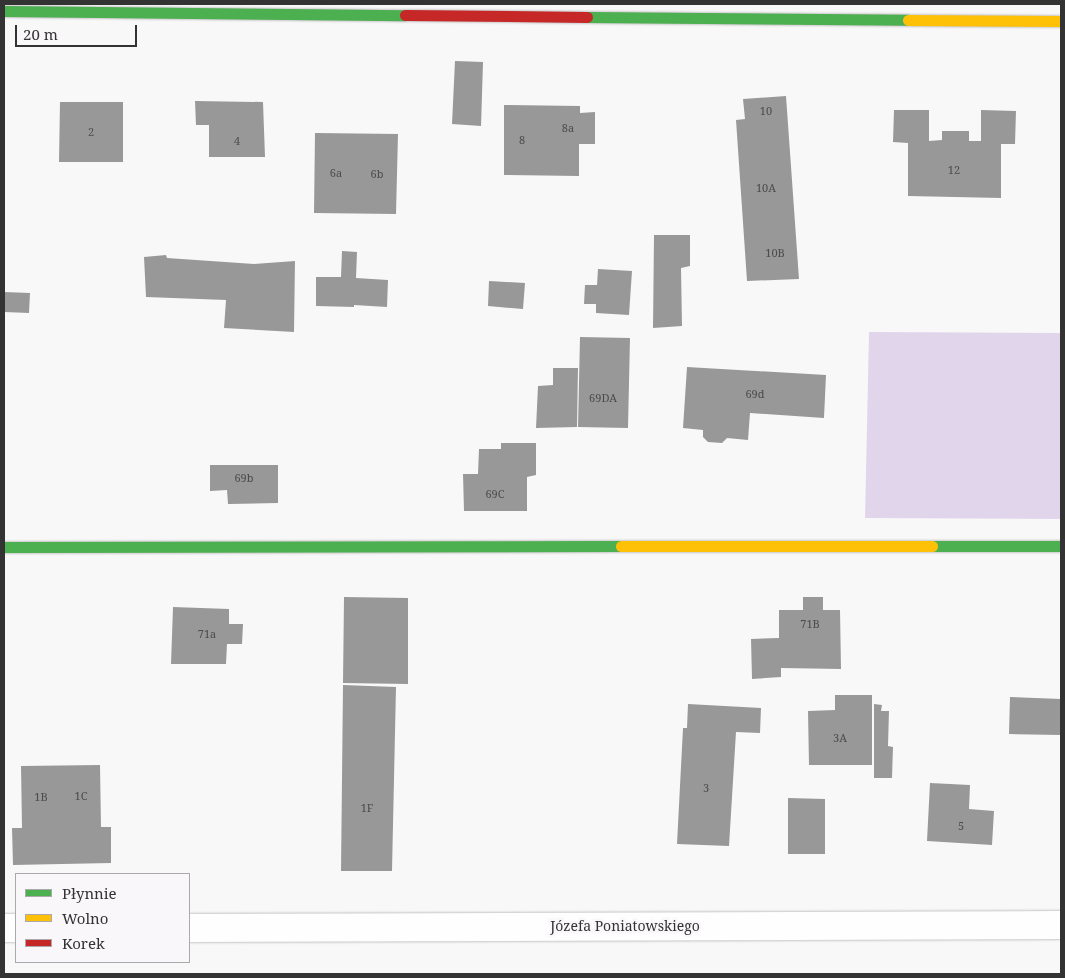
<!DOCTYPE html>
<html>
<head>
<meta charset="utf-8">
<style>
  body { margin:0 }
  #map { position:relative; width:1065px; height:978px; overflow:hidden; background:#f9f8f9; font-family:"Noto Serif",serif }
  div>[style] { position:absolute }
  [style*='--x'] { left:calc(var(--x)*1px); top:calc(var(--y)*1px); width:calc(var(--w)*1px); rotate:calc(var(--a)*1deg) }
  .forest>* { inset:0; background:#e1d5ec }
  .building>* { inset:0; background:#999899 }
  .roads { filter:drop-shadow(0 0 1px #c3c2c3) drop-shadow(0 0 1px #c3c2c3) }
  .street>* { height:28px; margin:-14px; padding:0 14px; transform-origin:14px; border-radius:14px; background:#fefefe }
  .fast>* { height:11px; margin:-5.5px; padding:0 5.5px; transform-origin:5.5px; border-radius:5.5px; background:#4caf50 }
  .slow>* { height:11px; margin:-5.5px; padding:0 5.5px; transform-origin:5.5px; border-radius:5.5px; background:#ffc107 }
  .jam>* { height:11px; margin:-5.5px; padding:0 5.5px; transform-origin:5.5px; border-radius:5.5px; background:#c62828 }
  span { translate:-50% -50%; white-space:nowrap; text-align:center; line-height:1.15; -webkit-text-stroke:5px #f9f7fa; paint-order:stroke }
  .number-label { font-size:11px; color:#4d4c4d }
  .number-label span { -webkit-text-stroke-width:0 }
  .street-label { font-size:14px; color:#343334 }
  .frame { position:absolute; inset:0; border:5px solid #343334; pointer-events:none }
  .legend { position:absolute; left:15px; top:873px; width:175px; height:90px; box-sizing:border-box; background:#f9f7fa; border:1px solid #aaa9ab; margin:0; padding:6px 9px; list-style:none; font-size:15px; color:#343334 }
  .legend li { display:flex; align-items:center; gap:10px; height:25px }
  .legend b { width:25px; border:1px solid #aaa9ab }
  .scale { position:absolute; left:15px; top:25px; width:122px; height:22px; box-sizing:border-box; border:2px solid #343334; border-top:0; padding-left:6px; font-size:15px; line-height:18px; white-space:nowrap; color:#343334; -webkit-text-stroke:4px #f9f7fa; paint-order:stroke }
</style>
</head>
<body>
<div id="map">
  <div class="forest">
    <i style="clip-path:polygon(869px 332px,1061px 333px,1061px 519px,865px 518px)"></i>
  </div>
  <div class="building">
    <i style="clip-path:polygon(455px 61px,483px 62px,481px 126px,452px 124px)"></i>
    <i style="clip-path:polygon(786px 96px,799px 279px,747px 281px,736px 120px,745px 119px,743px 99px)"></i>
    <i style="clip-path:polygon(195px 101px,263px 102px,265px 157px,209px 157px,209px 125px,196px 125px)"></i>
    <i style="clip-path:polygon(60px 102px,123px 102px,123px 162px,59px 162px)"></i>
    <i style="clip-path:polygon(504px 105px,580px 106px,580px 113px,595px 112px,595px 144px,579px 144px,579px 176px,504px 175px)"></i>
    <i style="clip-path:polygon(894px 110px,929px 110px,929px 141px,942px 140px,942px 131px,969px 131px,969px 141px,981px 141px,981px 110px,1016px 111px,1015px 144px,1001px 144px,1001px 198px,908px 196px,908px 143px,893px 142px)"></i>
    <i style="clip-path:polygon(315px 133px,398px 134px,396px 214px,314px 213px)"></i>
    <i style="clip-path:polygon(654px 235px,690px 235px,690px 266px,681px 268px,682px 326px,653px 328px)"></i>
    <i style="clip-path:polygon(342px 251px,357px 252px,356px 278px,388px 280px,387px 307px,354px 305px,354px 307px,316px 306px,316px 277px,341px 277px)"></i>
    <i style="clip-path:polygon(166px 255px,167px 258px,254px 264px,295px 261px,294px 332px,224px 328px,226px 300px,146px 297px,144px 257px)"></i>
    <i style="clip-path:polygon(598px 269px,632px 271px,629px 315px,596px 313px,596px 304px,584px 304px,585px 285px,597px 285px)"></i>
    <i style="clip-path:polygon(489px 281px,525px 283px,523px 309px,488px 306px)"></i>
    <i style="clip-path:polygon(4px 292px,30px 293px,29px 313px,4px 312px)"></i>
    <i style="clip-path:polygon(580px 337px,630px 338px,628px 428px,578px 427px)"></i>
    <i style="clip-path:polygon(687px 367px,826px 375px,824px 418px,750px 413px,748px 440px,727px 438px,722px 443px,708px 442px,703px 437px,703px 430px,683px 428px)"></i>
    <i style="clip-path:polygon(553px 368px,578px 368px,577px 427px,536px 428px,538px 386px,553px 385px)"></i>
    <i style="clip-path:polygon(501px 443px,536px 443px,536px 475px,527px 477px,527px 511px,464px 511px,463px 474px,478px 474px,479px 449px,501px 449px)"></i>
    <i style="clip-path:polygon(210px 465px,278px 465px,278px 503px,228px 504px,227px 490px,210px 491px)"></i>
    <i style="clip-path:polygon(344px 597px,408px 598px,408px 684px,343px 683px)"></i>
    <i style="clip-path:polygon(803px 597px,823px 597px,823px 610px,840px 610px,841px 669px,781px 668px,781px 677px,752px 679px,751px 639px,779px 638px,779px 610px,803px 610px)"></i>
    <i style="clip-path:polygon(173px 607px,229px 609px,229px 624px,243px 624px,242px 644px,227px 644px,226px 664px,171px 664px)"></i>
    <i style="clip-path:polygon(343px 685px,396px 687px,392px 871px,341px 871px)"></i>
    <i style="clip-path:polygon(835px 695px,872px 695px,872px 765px,809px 765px,808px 711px,835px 710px)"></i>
    <i style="clip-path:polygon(1010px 697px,1061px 699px,1061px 735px,1009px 734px)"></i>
    <i style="clip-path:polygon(688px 704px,761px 708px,760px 733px,736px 732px,729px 846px,677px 844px,683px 728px,687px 728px)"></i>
    <i style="clip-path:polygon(874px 704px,882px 705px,881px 711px,889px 711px,888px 746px,893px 747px,892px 778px,874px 778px)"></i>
    <i style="clip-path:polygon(100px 765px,101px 827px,111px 827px,111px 863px,13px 865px,12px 828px,22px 828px,21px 766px)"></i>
    <i style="clip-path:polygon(930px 783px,970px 785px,969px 809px,994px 811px,992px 845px,927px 841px)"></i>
    <i style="clip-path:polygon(788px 798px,825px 799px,825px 854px,788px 854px)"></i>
  </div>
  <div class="roads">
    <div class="street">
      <i style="--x:4;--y:928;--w:12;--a:0"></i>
      <i style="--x:189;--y:928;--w:872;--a:-0.2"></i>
    </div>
    <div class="fast">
      <i style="--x:4;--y:11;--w:401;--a:0.6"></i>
      <i style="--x:587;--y:17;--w:321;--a:0.5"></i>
      <i style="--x:932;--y:546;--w:129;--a:0"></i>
      <i style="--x:4;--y:547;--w:617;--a:-0.09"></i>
    </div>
    <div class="slow">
      <i style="--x:908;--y:20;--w:153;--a:0.4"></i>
      <i style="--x:621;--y:546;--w:311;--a:0"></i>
    </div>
    <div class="jam">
      <i style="--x:405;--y:15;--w:182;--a:0.6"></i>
    </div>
  </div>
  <div class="number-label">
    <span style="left:766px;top:111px">10</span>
    <span style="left:568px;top:128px">8a</span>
    <span style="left:91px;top:132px">2</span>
    <span style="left:522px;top:140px">8</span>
    <span style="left:237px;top:141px">4</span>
    <span style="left:954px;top:170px">12</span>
    <span style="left:336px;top:173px">6a</span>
    <span style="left:377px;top:174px">6b</span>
    <span style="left:766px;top:188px">10A</span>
    <span style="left:775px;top:253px">10B</span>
    <span style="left:755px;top:394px">69d</span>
    <span style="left:603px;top:398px">69DA</span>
    <span style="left:244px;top:478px">69b</span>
    <span style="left:495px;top:494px">69C</span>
    <span style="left:810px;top:624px">71B</span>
    <span style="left:207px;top:634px">71a</span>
    <span style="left:840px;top:738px">3A</span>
    <span style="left:706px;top:788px">3</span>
    <span style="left:81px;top:796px">1C</span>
    <span style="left:41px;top:797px">1B</span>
    <span style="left:367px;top:808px">1F</span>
    <span style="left:961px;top:826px">5</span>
  </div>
  <div class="street-label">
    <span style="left:625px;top:926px">Józefa Poniatowskiego</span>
  </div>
  <div class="frame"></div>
  <ul class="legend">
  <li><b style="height:6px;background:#4caf50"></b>Płynnie</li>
  <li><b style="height:6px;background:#ffc107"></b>Wolno</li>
  <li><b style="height:6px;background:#c62828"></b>Korek</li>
  </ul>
  <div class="scale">20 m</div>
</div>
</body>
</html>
